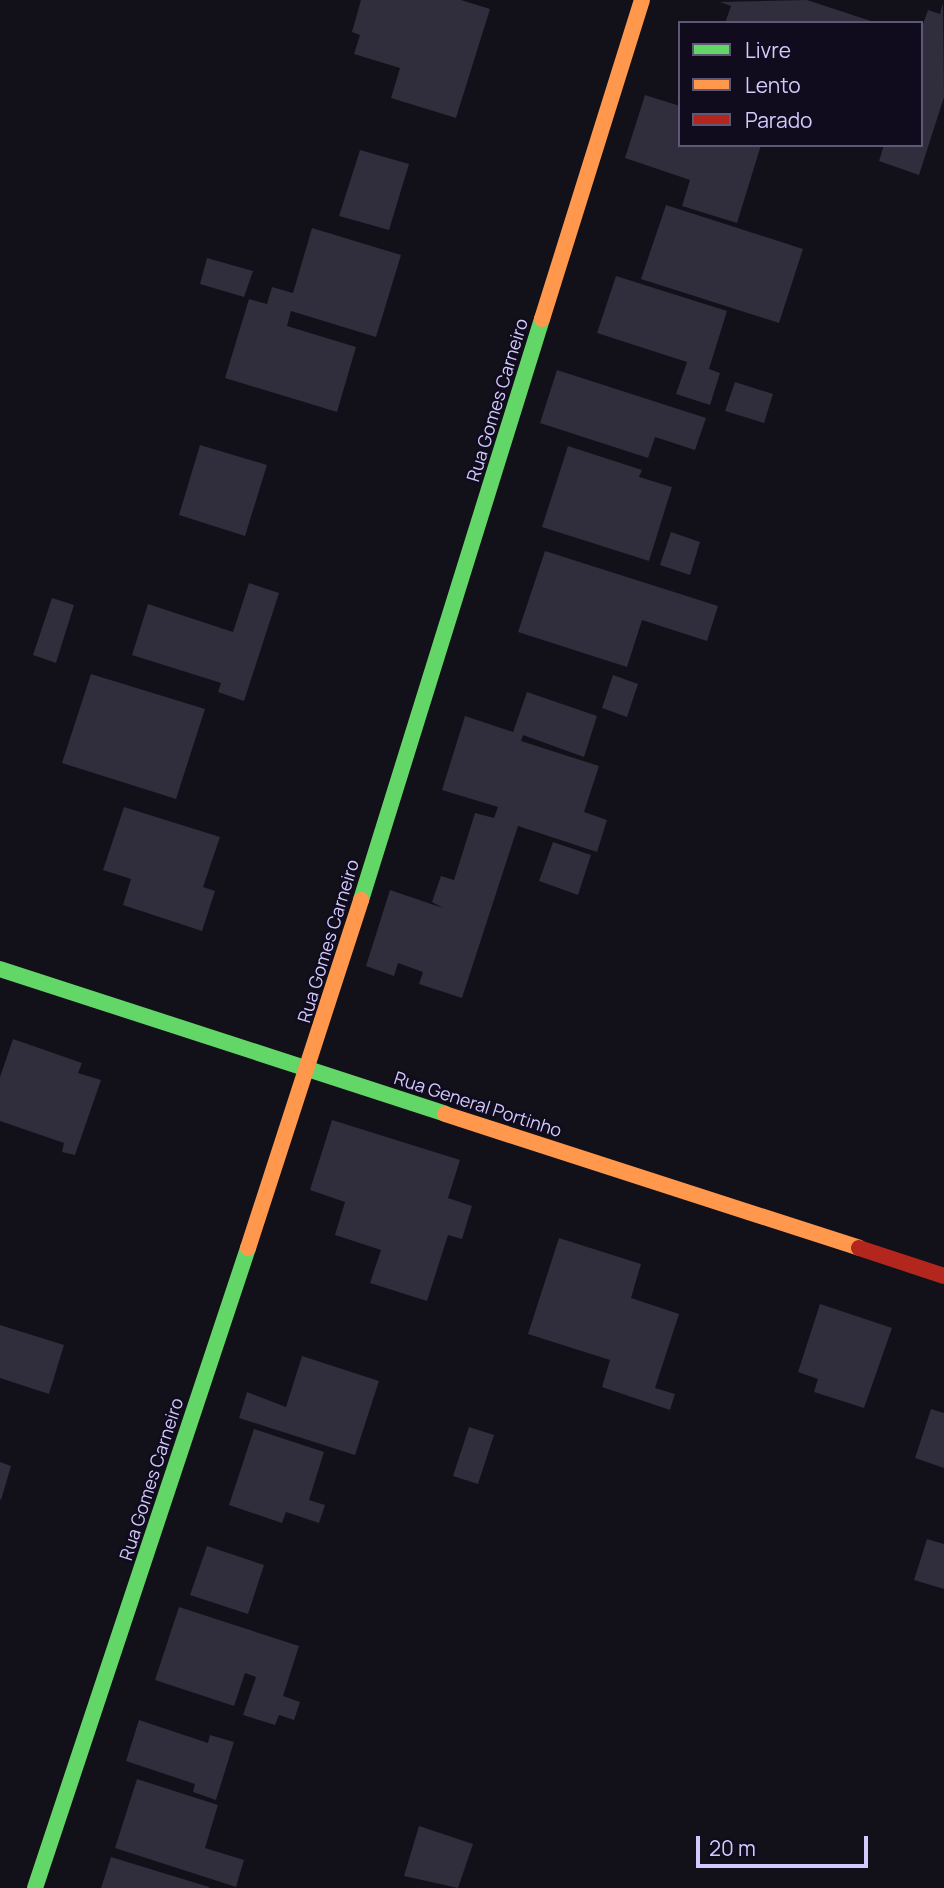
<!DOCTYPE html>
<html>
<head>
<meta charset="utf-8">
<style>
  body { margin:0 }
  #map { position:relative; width:944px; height:1888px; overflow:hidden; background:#121019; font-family:Manrope,sans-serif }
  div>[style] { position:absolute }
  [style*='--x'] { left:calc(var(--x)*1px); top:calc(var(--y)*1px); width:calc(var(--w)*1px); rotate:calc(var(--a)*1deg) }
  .building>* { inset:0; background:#302d3c }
  .fast>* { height:16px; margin:-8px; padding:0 8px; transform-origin:8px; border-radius:8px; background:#63d668 }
  .slow>* { height:16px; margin:-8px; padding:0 8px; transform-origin:8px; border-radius:8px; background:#ff974d }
  .jam>* { height:16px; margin:-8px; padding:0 8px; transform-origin:8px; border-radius:8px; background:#b3261e }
  span { translate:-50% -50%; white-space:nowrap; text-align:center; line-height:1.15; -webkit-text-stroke:5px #100c1d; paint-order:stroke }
  .street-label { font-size:18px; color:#d2cafd }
  .legend { position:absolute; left:678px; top:21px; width:245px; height:126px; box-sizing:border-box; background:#100c1d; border:2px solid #5e5877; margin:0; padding:9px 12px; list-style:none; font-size:21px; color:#d2cafd }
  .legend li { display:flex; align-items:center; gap:14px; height:35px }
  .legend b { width:35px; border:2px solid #5e5877 }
  .scale { position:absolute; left:696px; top:1836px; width:172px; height:32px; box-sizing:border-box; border:4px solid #d2cafd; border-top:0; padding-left:9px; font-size:21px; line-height:24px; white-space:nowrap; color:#d2cafd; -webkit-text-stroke:5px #100c1d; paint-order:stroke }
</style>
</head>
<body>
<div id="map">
  <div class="building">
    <i style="clip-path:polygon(361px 0,461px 0,490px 9px,456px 118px,391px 98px,400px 68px,354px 54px,360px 35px,352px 32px)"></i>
    <i style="clip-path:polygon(807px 0,877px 23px,725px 23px,731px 6px,720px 2px)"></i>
    <i style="clip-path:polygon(943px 3px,944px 97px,919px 175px,879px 161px,884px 145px,921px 145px,921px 30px,928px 10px,940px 14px)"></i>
    <i style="clip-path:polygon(645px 95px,680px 106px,680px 145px,761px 145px,737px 223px,682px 206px,690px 180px,625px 158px)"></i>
    <i style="clip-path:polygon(360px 150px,409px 164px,389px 230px,339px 216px)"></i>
    <i style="clip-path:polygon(666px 205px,803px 249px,779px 323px,641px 279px)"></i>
    <i style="clip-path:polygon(312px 228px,401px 255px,376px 337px,291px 311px,287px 326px,356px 347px,337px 412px,225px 378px,249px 299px,267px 304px,272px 287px,293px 293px)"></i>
    <i style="clip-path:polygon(207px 258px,253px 271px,244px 297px,200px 284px)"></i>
    <i style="clip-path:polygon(616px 276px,727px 311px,709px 369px,720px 373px,710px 405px,676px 394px,687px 362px,597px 333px)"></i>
    <i style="clip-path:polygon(557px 370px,706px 418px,695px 450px,655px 437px,648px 458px,540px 423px)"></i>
    <i style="clip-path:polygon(735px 382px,773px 394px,764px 423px,725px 411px)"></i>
    <i style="clip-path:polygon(200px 445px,267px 465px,245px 536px,179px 515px)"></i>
    <i style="clip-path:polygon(568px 446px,642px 470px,639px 477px,672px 487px,649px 561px,542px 527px)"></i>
    <i style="clip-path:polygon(671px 532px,700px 542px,690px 575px,660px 565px)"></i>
    <i style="clip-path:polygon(545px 551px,718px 606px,707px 641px,642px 620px,627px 667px,518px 632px)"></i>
    <i style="clip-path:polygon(249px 583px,279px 593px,244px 701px,218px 692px,221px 683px,132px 655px,148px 604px,233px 632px)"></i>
    <i style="clip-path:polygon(52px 598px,74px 605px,56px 663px,33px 655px)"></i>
    <i style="clip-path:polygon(91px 674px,205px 709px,176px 799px,62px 763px)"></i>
    <i style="clip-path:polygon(613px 675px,638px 684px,627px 717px,602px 708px)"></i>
    <i style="clip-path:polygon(527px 692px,597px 716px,584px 757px,523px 735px,521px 741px,599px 766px,584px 812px,607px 820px,597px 852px,518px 826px,462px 998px,419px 984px,423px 972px,398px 963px,394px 976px,366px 966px,390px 890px,443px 908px,432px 902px,441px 876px,454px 880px,475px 813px,494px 818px,498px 807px,442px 790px,465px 716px,513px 732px)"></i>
    <i style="clip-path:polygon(124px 807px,220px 837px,203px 887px,215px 891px,202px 931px,123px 905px,131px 879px,103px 870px)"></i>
    <i style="clip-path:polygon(553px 842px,591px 855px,578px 895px,539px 881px)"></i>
    <i style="clip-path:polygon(13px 1039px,82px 1063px,78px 1073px,101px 1080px,75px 1155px,62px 1152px,64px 1143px,0 1121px,0 1077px)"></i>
    <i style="clip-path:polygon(332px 1120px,460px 1160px,448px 1198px,472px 1206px,462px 1239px,448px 1235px,427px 1301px,370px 1283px,381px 1250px,335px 1235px,345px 1202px,310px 1190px)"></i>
    <i style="clip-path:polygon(559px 1238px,641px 1264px,631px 1298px,679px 1314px,655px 1388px,675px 1394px,670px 1410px,602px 1387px,610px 1360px,528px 1334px)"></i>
    <i style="clip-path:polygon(820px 1304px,892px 1328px,864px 1408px,814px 1392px,818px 1379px,798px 1372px)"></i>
    <i style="clip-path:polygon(0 1325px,64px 1345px,49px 1394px,0 1378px)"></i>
    <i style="clip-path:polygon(302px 1356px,379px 1381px,355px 1455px,239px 1418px,247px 1392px,286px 1407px)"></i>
    <i style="clip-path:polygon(931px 1409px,944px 1413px,944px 1468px,915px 1458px)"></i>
    <i style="clip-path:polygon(469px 1427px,494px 1435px,478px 1484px,453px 1476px)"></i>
    <i style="clip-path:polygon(254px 1429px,324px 1452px,309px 1500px,325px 1505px,319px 1523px,286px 1512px,282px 1523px,229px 1505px)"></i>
    <i style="clip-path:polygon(0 1462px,11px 1466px,1px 1500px,0 1499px)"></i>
    <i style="clip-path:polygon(927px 1539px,944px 1544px,944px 1589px,914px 1580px)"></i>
    <i style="clip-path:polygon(207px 1546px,264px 1565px,248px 1614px,190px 1595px)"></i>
    <i style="clip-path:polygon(179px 1607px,299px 1646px,283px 1696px,300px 1702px,294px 1720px,279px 1715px,275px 1725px,243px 1715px,256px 1677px,245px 1673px,234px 1706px,155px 1680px)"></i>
    <i style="clip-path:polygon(139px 1720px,208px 1743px,210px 1735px,234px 1742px,216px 1800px,193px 1792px,195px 1784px,126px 1761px)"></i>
    <i style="clip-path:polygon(137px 1779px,218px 1805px,205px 1848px,244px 1860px,236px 1887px,115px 1848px)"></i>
    <i style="clip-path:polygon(419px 1826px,473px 1844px,458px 1888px,404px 1876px)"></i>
    <i style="clip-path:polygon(111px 1857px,209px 1887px,209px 1888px,101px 1888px)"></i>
  </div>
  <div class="fast">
    <i style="--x:361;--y:900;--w:609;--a:-72.7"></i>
    <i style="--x:0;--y:969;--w:468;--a:18"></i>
    <i style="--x:35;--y:1888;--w:675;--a:-71.59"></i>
  </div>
  <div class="slow">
    <i style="--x:542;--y:319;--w:334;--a:-72.6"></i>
    <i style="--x:445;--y:1114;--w:435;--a:17.9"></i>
    <i style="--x:248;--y:1248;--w:366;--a:-72"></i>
  </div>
  <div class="jam">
    <i style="--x:859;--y:1248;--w:89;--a:18.2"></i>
  </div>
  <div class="street-label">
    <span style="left:497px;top:400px;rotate:-73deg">Rua Gomes Carneiro</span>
    <span style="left:328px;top:941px;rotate:-73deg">Rua Gomes Carneiro</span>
    <span style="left:478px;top:1104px;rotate:18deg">Rua General Portinho</span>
    <span style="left:151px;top:1479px;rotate:-72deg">Rua Gomes Carneiro</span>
  </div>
  <ul class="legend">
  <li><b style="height:9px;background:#63d668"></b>Livre</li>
  <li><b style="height:9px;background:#ff974d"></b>Lento</li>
  <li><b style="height:9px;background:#b3261e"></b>Parado</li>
  </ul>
  <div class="scale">20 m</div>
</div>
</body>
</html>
